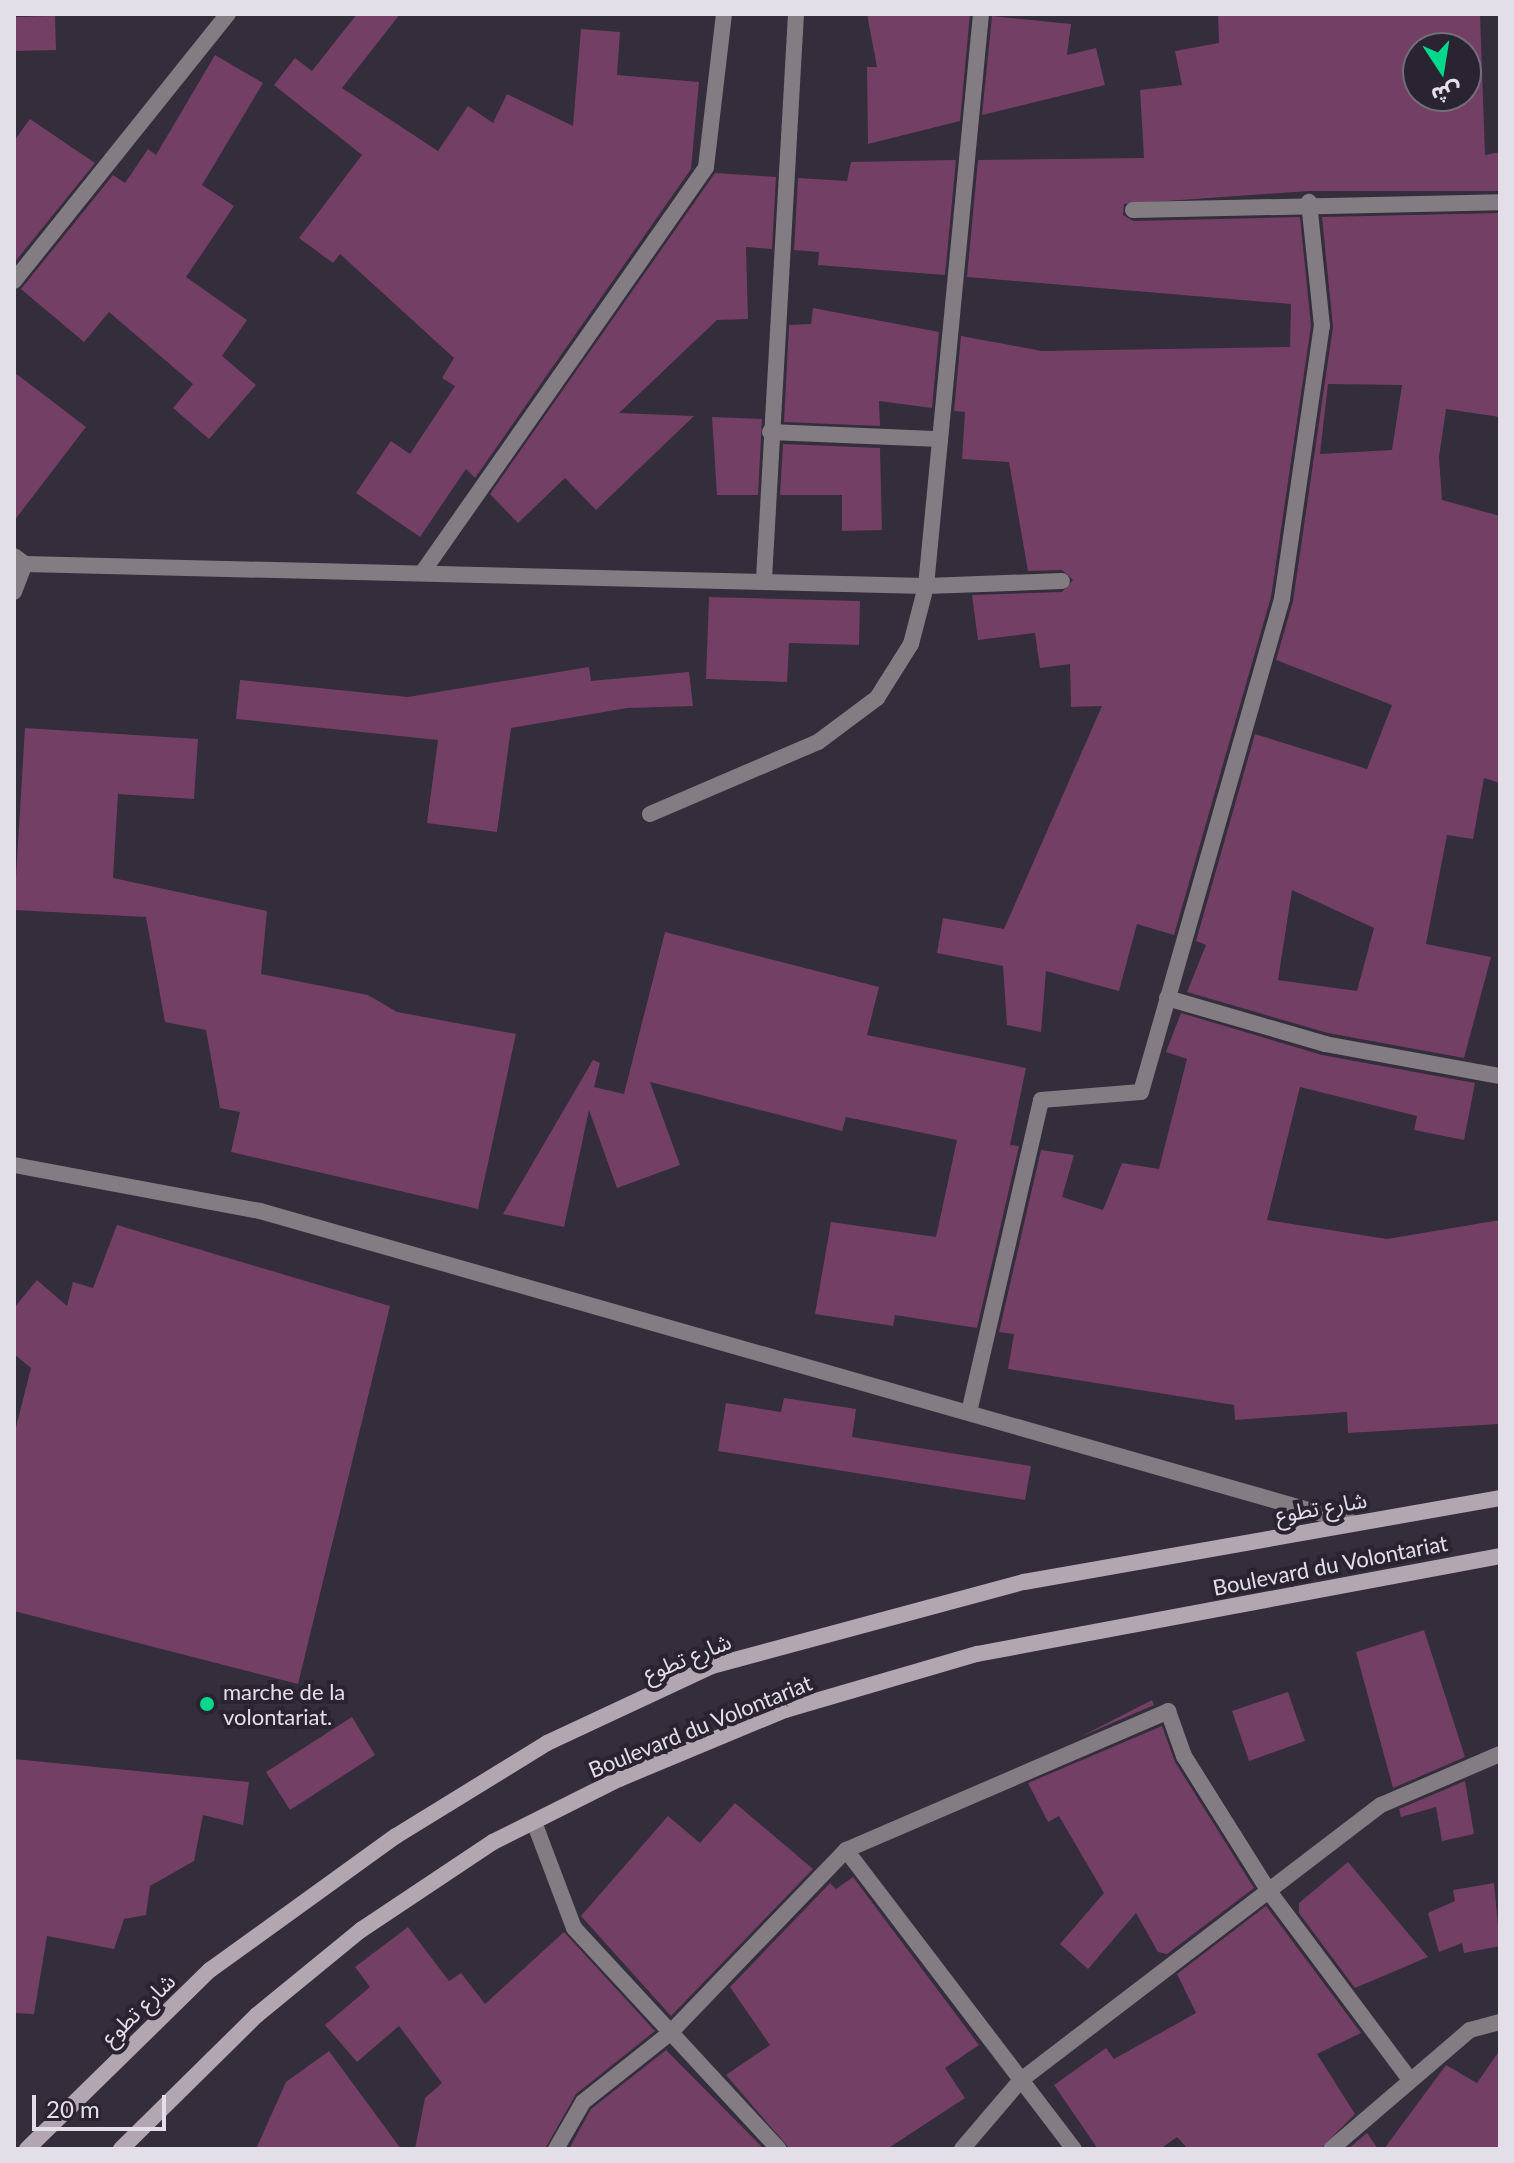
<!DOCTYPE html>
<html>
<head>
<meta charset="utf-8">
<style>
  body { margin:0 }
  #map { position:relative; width:1514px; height:2163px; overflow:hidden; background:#332d3c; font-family:Lato,"Noto Sans Arabic",sans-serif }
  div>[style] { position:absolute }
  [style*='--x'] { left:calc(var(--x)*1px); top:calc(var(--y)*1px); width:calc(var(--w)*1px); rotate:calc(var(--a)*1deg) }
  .building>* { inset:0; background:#743f64 }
  .minor>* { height:16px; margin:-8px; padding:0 8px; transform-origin:8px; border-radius:8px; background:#837c82 }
  .secondary>* { height:16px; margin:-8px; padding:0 8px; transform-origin:8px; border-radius:8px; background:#b2a6b0 }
  .dots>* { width:22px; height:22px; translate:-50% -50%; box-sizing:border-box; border:4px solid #292332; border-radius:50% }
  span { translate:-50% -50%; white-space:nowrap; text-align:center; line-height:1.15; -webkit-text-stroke:8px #292332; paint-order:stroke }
  .street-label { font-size:22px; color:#e3dfe9 }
  .poi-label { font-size:22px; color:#e3dfe9 }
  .left { translate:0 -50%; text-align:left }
  .frame { position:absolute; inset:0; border:16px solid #e3dfe9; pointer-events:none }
  .north { position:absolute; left:1402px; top:32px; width:80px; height:80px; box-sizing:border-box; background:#292332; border:2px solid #736e7b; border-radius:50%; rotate:168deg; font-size:22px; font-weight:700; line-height:32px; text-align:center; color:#e3dfe9 }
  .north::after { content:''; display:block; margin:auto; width:28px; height:36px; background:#00d98c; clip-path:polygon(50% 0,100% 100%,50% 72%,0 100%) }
  .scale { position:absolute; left:32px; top:2095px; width:134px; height:36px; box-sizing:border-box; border:4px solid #e3dfe9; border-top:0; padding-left:10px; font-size:24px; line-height:28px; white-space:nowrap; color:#e3dfe9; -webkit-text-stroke:6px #292332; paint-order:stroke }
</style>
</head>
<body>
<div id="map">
  <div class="building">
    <i style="clip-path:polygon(357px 14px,400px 14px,342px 88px,438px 151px,468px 106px,493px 123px,507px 94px,573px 126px,581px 29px,620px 32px,617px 75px,699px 82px,691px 169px,475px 478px,466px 469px,420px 537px,356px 493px,391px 441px,410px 454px,455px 386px,442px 378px,454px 358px,340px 254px,333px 263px,299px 238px,362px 155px,274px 85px,295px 58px,312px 71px)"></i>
    <i style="clip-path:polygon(867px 14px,970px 14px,960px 121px,868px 144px,867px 67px,877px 67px)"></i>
    <i style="clip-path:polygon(evenodd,1218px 14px,1480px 14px,1485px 155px,1500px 152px,1500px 191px,1309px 191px,1124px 204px,1123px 215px,1133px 221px,1300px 217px,1311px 326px,1271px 597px,1174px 935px,1137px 924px,1119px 991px,1046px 971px,1041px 1032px,1007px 1025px,1003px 966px,937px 953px,943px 918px,1004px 929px,1102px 706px,1071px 707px,1070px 664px,1040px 668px,1035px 633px,978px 640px,972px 595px,1062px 592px,1073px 580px,1062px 570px,1028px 571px,1009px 462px,962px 459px,965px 412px,954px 411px,961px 336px,1042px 351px,1290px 347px,1291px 304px,967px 277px,978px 160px,1144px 158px,1140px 90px,1182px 85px,1175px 51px,1219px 43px,1218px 14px,1418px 48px,1466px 48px,1466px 96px,1418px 96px,1418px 48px)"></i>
    <i style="clip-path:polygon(55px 16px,56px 50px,14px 51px,14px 17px)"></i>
    <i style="clip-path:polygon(992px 16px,1071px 24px,1067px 55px,1096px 48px,1105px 85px,982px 115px)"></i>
    <i style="clip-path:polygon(215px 55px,263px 83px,202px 185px,234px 206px,186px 277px,247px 320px,222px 356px,256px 385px,209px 439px,173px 408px,193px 384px,109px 312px,84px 342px,21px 289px,113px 175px,125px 183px,148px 149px,156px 155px)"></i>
    <i style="clip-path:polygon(30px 119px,95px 163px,14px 263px,14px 141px)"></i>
    <i style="clip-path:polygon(956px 160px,945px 275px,818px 265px,819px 252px,794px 250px,798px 178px,847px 181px,851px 162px)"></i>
    <i style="clip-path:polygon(715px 173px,776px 177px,772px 249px,746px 247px,748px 319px,717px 320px,619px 413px,694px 416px,596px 510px,565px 478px,518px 523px,490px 494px)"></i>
    <i style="clip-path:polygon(evenodd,1500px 213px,1500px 417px,1446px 409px,1439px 457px,1442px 500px,1500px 516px,1500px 783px,1484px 778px,1473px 839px,1447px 835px,1426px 944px,1491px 957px,1464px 1058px,1328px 1033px,1187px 992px,1206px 945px,1196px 941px,1255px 734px,1367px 769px,1392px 705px,1276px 660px,1293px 601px,1333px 327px,1322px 217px,1500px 213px,1328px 384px,1402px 385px,1392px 450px,1320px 454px,1328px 384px,1500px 213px,1292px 890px,1374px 928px,1357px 991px,1278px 980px,1292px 890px)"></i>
    <i style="clip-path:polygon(813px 308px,939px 332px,932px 408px,879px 401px,880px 426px,784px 422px,789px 325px,811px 324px)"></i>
    <i style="clip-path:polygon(14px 372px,86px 427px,14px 521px)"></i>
    <i style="clip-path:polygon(712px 417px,762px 419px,758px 495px,717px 495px)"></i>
    <i style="clip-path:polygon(783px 444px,880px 448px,882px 530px,842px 531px,842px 495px,780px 495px)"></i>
    <i style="clip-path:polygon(709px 597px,860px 601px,859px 645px,789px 643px,787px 682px,706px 679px)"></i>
    <i style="clip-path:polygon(589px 667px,591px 681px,689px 672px,693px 706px,627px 708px,511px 728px,497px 832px,427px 823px,438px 740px,236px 719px,240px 680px,408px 697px)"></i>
    <i style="clip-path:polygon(25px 728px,198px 739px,194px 799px,118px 794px,113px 878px,267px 911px,261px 974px,368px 995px,397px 1012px,516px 1034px,478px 1209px,231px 1152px,240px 1112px,220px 1108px,206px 1030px,165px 1022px,146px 917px,14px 910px)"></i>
    <i style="clip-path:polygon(665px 932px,879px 987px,867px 1035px,1026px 1068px,1010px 1145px,1019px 1146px,977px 1328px,895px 1315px,893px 1326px,815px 1314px,831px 1222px,936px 1237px,957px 1140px,846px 1117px,842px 1131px,650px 1082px,680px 1165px,617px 1188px,589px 1110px,564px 1227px,503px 1214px,593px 1060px,600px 1063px,594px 1087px,624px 1094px)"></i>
    <i style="clip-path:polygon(1181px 1013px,1322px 1055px,1475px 1083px,1464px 1140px,1414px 1130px,1417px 1116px,1300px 1087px,1267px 1220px,1387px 1239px,1500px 1220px,1500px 1424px,1348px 1433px,1347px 1412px,1235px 1420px,1234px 1405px,1008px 1369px,1014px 1334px,999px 1332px,1041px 1150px,1074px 1155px,1062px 1197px,1103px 1210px,1122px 1163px,1159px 1169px,1187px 1059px,1166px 1052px)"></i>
    <i style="clip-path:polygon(117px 1225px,390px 1306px,298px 1684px,14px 1611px,14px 1435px,31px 1368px,14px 1354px,14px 1308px,37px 1280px,67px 1306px,73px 1282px,93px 1288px)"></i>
    <i style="clip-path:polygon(784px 1398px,856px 1409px,852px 1437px,1031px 1466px,1025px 1500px,718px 1451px,726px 1403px,781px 1412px)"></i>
    <i style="clip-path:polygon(1424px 1630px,1465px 1757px,1393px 1788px,1356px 1652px)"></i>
    <i style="clip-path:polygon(1288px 1692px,1305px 1741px,1249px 1761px,1232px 1711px)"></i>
    <i style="clip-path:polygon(1152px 1700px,1154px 1705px,1080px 1737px)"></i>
    <i style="clip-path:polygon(352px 1717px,375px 1755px,290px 1810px,266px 1772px)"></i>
    <i style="clip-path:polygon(1162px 1726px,1175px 1762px,1254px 1888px,1167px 1954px,1158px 1952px,1136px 1913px,1088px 1969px,1060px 1944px,1104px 1893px,1059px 1816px,1048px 1822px,1028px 1783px)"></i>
    <i style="clip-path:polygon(14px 1759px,249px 1782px,243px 1825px,203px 1815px,194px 1861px,150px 1886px,146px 1915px,124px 1919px,114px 1949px,47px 1936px,34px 2014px,14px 2013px)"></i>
    <i style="clip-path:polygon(1465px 1781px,1474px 1834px,1442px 1841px,1436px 1807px,1401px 1817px,1399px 1809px)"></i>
    <i style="clip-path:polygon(735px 1803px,813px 1869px,671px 2016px,581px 1916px,668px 1816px,700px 1843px)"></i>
    <i style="clip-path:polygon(1348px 1862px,1428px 1957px,1355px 1988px,1299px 1913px,1299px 1903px)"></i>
    <i style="clip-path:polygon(853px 1877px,979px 2045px,945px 2068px,965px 2098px,887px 2149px,790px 2149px,726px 2075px,770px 2045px,730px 1987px,830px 1883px,836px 1889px)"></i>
    <i style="clip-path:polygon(1494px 1883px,1500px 1946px,1464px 1953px,1462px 1943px,1439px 1952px,1428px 1913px,1455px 1901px,1453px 1890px)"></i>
    <i style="clip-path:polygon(1266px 1906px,1361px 2033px,1317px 2054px,1355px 2114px,1320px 2149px,1188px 2149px,1177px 2137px,1160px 2149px,1098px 2149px,1054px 2085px,1106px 2048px,1114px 2059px,1196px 2013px,1177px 1974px)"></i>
    <i style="clip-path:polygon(408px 1927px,449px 1981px,461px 1973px,485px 2004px,564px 1932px,655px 2031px,576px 2094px,545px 2149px,415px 2149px,425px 2098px,442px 2083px,399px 2026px,357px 2062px,325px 2025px,370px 1987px,355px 1967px)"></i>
    <i style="clip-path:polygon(666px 2050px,764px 2149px,569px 2149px,591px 2109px)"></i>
    <i style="clip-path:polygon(1500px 2050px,1500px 2149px,1384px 2149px,1446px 2065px,1477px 2083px)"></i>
    <i style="clip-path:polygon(329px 2051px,401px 2149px,256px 2149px,286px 2082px)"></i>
    <i style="clip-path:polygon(1367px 2133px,1378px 2149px,1348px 2149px)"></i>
  </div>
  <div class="minor">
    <i style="--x:1133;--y:210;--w:367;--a:-1.2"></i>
    <i style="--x:14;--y:281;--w:342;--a:-51.3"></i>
    <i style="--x:770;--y:432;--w:170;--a:2.4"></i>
    <i style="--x:14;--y:556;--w:14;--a:36"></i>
    <i style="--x:25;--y:564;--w:901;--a:1.4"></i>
    <i style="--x:926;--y:586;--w:136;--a:-2.1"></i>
    <i style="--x:422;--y:573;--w:495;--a:-55"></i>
    <i style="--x:706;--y:167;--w:154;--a:-83.3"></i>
    <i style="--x:764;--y:579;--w:566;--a:-86.76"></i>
    <i style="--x:14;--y:592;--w:30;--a:-69"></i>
    <i style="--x:650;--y:814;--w:183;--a:-23.2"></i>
    <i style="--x:818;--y:742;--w:74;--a:-36.7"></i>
    <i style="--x:877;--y:698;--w:64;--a:-57.8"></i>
    <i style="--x:911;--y:644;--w:60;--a:-75.5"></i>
    <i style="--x:926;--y:586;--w:575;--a:-84.51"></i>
    <i style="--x:1167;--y:998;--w:165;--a:16.2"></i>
    <i style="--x:1325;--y:1044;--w:178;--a:10.4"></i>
    <i style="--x:14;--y:1165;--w:250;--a:10.6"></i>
    <i style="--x:260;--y:1211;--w:1138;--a:15.92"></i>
    <i style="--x:970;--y:1408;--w:316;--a:-77"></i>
    <i style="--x:1041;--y:1100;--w:100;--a:-4.6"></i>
    <i style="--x:1141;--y:1092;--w:513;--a:-74.04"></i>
    <i style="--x:1282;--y:599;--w:276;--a:-81.7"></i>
    <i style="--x:1322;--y:326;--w:125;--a:-96"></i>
    <i style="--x:534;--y:1822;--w:113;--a:69.3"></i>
    <i style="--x:574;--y:1928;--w:301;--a:47.2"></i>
    <i style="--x:846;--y:1850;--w:376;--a:52.7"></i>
    <i style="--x:556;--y:2149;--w:54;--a:-60.1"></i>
    <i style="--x:583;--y:2102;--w:111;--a:-38.4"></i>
    <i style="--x:670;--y:2033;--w:254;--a:-46.1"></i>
    <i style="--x:846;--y:1850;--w:351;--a:-23.3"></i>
    <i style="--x:1168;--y:1711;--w:48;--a:70.4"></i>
    <i style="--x:1184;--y:1756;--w:158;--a:57.9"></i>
    <i style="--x:1268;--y:1890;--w:237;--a:53.2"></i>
    <i style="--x:962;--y:2149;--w:91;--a:-49.5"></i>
    <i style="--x:1021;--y:2080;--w:453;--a:-37.4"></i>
    <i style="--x:1381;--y:1805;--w:129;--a:-23.2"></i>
    <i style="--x:1331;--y:2149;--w:183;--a:-40.6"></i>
    <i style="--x:1470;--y:2030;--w:31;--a:-15"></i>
  </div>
  <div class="secondary">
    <i style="--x:27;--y:2149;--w:256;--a:-44.4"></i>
    <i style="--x:210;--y:1970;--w:229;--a:-35.8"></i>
    <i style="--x:396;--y:1836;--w:177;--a:-31.6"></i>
    <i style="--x:547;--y:1743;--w:182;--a:-25"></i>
    <i style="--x:712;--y:1666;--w:323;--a:-15.1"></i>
    <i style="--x:1024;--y:1582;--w:483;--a:-10"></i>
    <i style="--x:121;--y:2149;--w:191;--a:-44.6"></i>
    <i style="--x:257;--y:2015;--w:134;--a:-39.3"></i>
    <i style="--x:361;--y:1930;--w:159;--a:-33.7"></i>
    <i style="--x:493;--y:1842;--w:141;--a:-26.6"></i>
    <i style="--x:619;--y:1779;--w:180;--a:-22.6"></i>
    <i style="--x:785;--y:1710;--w:200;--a:-16.3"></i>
    <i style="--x:977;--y:1654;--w:532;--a:-10.61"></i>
  </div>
  <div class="dots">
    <i style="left:207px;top:1704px;background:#00d98c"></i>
  </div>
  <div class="street-label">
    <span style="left:1321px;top:1507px;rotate:-10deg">شارع تطوع</span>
    <span style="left:1330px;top:1565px;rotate:-11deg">Boulevard du Volontariat</span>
    <span style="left:687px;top:1657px;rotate:-22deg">شارع تطوع</span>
    <span style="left:700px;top:1726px;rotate:-22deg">Boulevard du Volontariat</span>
    <span style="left:138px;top:2009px;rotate:-44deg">شارع تطوع</span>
  </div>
  <div class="poi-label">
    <span class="left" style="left:223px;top:1704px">marche de la<br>volontariat.</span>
  </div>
  <div class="frame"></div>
  <div class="north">ش</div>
  <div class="scale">20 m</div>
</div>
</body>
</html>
